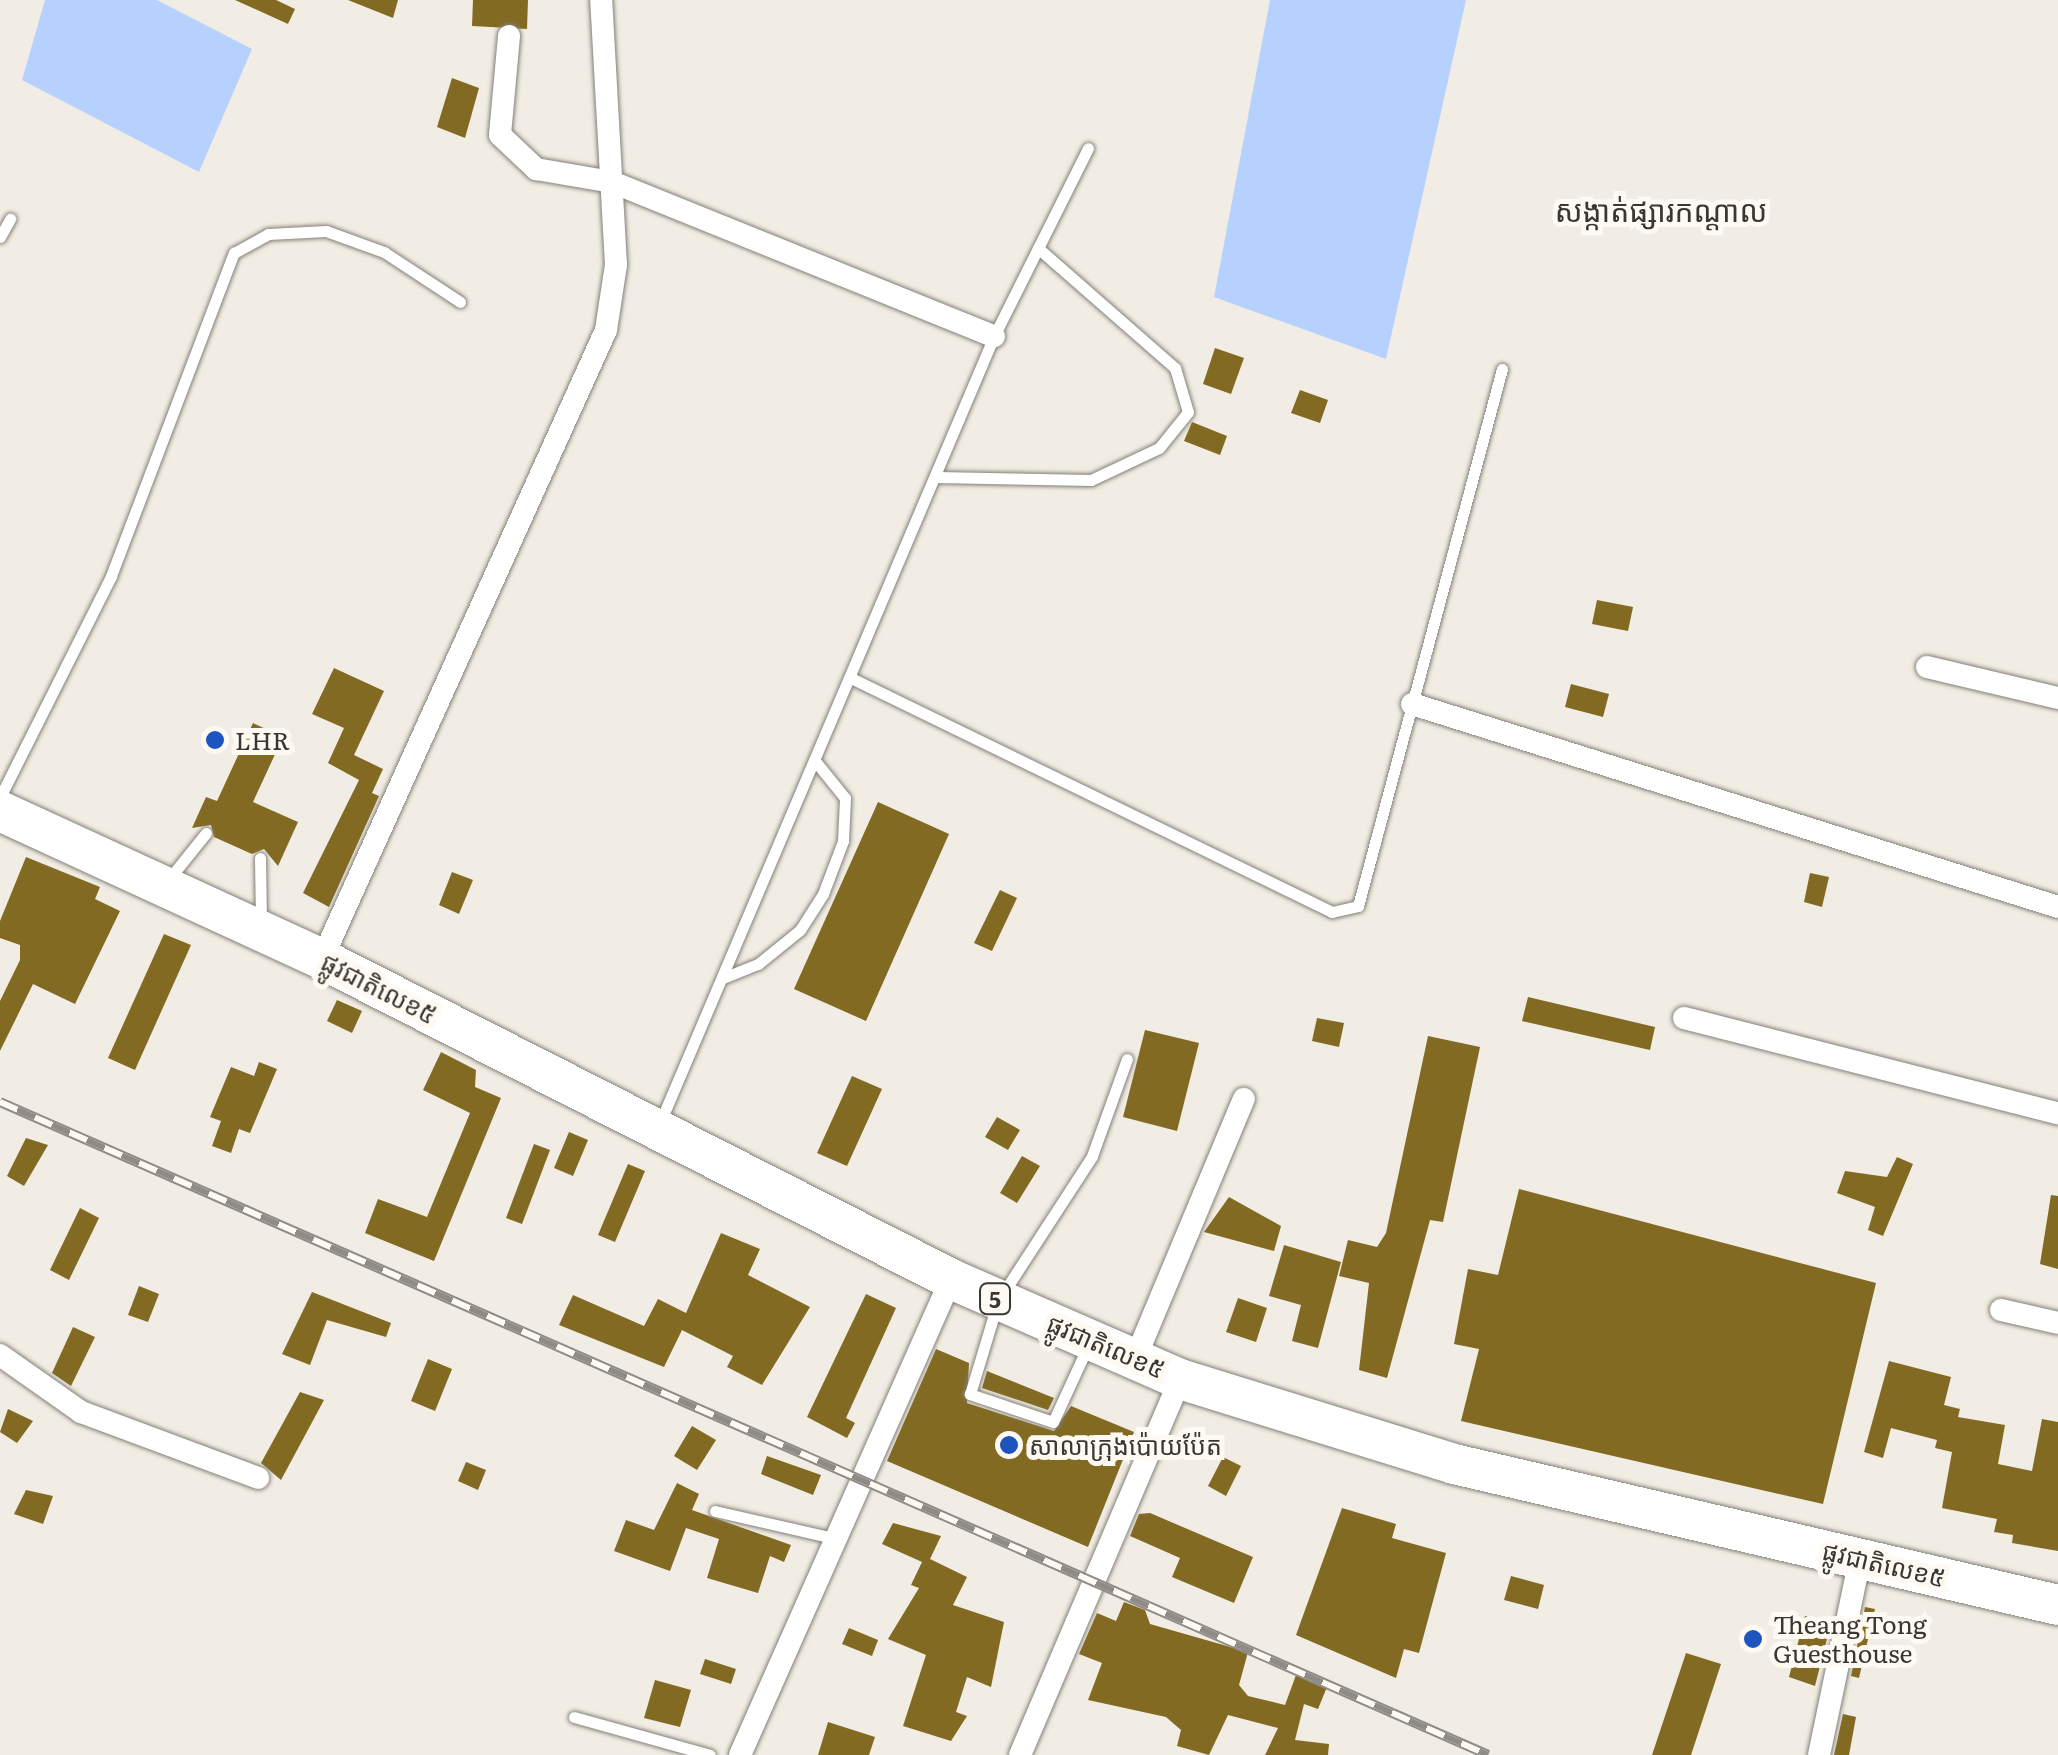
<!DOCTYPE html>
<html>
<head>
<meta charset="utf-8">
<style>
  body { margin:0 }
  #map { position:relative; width:2058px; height:1755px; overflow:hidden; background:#f1ede4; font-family:Literata,"Noto Sans Khmer",serif }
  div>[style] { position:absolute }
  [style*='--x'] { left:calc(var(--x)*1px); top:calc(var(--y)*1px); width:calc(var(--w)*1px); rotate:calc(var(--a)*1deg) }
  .water>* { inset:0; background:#b7d1ff }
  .building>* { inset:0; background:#836a23 }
  .roads { filter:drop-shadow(0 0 2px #838078) drop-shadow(0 0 2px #838078) }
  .service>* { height:11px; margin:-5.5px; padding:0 5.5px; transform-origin:5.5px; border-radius:5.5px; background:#fff }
  .minor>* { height:22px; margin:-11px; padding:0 11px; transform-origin:11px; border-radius:11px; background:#fff }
  .trunk>* { height:40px; margin:-20px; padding:0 20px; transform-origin:20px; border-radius:20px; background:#fff }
  .rail>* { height:10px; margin-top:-5px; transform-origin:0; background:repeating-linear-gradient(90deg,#fefaf1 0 19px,#8f8c87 0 38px); box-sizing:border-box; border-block:2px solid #8f8c87 }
  .dots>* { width:28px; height:28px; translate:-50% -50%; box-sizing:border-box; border:5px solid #fefaf1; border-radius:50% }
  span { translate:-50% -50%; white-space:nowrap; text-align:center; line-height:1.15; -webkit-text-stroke:10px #fefaf1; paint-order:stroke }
  .shield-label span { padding:2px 8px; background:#fefaf1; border:2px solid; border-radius:8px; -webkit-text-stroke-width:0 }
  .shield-label { font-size:22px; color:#393734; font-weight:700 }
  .poi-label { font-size:25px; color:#393734 }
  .left { translate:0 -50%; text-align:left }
  .street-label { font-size:25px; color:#393734 }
  .quarter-label { font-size:30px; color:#393734 }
</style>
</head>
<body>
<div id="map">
  <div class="water">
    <i style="clip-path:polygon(45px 0,157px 0,252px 49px,199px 172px,22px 80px)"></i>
    <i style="clip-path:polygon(1270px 0,1466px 0,1386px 359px,1214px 297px)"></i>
  </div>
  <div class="building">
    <i style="clip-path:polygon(235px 0,276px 0,295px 9px,288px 24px)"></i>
    <i style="clip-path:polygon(348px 0,398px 0,393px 18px)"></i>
    <i style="clip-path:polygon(473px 0,528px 0,527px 29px,472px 26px)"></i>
    <i style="clip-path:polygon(452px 78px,479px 88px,465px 138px,437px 127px)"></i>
    <i style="clip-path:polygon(1215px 348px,1244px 358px,1231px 394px,1203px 384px)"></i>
    <i style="clip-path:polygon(1300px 390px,1328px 400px,1320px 423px,1291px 413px)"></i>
    <i style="clip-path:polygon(1192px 422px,1227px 436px,1220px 455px,1184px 441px)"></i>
    <i style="clip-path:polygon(1597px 600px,1633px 607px,1628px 631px,1592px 624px)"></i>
    <i style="clip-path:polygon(334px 668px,384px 691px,354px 755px,383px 769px,372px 793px,379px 796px,329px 907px,303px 893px,359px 780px,328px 763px,344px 728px,312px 714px)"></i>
    <i style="clip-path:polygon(1571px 684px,1609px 694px,1603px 717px,1565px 707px)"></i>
    <i style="clip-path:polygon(253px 723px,283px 737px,253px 802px,298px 822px,278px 866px,264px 849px,252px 854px,214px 837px,211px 825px,192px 828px,206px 797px,217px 801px)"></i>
    <i style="clip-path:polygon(878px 802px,949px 834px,866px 1021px,794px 989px)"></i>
    <i style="clip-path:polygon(26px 857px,100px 887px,95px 899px,120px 911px,75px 1004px,33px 984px,0 1051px,0 1001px,20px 960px,20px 945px,0 938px,0 921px)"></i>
    <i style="clip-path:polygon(452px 872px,473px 880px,459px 914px,439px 905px)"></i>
    <i style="clip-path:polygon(1810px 873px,1829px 877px,1822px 907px,1804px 902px)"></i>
    <i style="clip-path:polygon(1000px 890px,1017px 898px,992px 951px,974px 943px)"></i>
    <i style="clip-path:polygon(164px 934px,191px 945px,135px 1070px,108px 1058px)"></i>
    <i style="clip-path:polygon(1528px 997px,1655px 1027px,1650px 1050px,1522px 1021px)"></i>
    <i style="clip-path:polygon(337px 1000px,362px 1011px,352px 1033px,327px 1021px)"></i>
    <i style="clip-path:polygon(1317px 1018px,1344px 1023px,1339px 1047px,1312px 1041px)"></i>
    <i style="clip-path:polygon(1145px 1030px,1199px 1043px,1177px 1131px,1123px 1117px)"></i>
    <i style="clip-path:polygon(1428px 1036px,1480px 1047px,1443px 1222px,1430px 1220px,1387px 1378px,1359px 1370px,1369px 1283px,1339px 1276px,1348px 1240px,1377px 1247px,1386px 1233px)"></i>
    <i style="clip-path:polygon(441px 1052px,476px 1070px,475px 1087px,501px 1098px,434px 1261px,365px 1233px,378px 1199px,427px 1217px,470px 1113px,423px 1090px)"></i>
    <i style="clip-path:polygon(259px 1062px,277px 1069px,250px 1133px,239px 1129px,231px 1153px,212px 1146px,221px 1121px,210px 1117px,231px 1067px,254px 1076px)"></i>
    <i style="clip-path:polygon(852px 1076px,882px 1089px,847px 1166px,817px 1153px)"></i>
    <i style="clip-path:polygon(997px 1117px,1020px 1130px,1008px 1150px,985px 1137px)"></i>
    <i style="clip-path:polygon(569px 1132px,588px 1140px,573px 1176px,554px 1168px)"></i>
    <i style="clip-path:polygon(26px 1138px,48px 1145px,24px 1186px,7px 1176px)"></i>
    <i style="clip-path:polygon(534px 1144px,550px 1150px,522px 1224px,506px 1218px)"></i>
    <i style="clip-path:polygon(1022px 1156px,1040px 1166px,1017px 1203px,1000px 1193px)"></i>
    <i style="clip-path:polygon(1897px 1157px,1913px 1164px,1883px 1236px,1868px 1230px,1875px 1207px,1837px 1193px,1845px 1171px,1887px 1177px)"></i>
    <i style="clip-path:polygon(628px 1164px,645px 1171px,615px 1242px,598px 1235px)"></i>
    <i style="clip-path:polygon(1519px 1189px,1876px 1283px,1823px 1504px,1461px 1421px,1479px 1349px,1454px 1344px,1468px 1269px,1498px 1275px)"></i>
    <i style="clip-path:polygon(2051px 1195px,2058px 1196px,2058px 1269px,2040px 1264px)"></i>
    <i style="clip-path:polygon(1229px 1197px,1281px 1226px,1274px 1251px,1204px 1232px)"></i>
    <i style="clip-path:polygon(80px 1208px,99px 1218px,69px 1280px,50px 1270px)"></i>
    <i style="clip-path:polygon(721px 1233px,760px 1249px,748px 1275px,810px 1307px,762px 1385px,727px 1367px,733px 1356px,682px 1330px,664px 1367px,559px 1325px,573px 1295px,644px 1326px,658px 1299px,686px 1313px)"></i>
    <i style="clip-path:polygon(1284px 1245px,1341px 1262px,1318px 1348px,1292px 1341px,1301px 1305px,1269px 1296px)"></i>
    <i style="clip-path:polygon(139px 1286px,159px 1294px,148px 1322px,128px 1315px)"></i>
    <i style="clip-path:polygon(312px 1292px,391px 1323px,386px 1337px,327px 1320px,310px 1365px,282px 1354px)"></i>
    <i style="clip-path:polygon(866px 1294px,896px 1308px,846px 1418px,855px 1423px,847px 1438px,807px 1417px)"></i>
    <i style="clip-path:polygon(1238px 1298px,1267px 1308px,1256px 1342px,1226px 1332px)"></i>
    <i style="clip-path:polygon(73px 1327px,95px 1337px,71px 1386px,52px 1373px)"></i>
    <i style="clip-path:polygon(936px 1349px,969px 1363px,967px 1403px,1054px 1431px,1071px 1406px,1134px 1432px,1088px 1547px,887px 1461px)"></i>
    <i style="clip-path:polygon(428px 1359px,452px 1369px,435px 1411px,411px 1401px)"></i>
    <i style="clip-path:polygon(1889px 1361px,1951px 1377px,1944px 1405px,1960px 1409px,1958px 1417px,2005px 1425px,1998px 1464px,2032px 1471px,2042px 1419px,2058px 1422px,2058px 1551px,2012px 1543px,2013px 1535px,1994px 1532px,1997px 1519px,1942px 1508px,1952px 1452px,1935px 1448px,1937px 1440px,1891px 1428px,1883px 1458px,1864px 1452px)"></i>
    <i style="clip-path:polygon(987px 1371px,1054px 1398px,1048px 1410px,982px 1388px)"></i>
    <i style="clip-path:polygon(300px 1392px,324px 1400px,281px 1480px,261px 1463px)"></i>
    <i style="clip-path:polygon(8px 1409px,33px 1421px,17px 1443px,0 1432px)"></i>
    <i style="clip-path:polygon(692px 1426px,716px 1440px,697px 1470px,674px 1456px)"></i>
    <i style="clip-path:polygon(767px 1456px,821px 1475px,813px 1495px,761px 1474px)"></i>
    <i style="clip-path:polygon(1223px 1457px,1241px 1466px,1226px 1496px,1208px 1486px)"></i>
    <i style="clip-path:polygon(466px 1462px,486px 1470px,478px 1490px,458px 1481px)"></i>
    <i style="clip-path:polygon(677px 1483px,699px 1494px,692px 1510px,791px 1545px,784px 1562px,770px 1556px,758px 1593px,707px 1578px,719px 1539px,686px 1528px,670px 1571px,614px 1551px,626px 1520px,654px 1530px)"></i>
    <i style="clip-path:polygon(26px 1490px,53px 1496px,43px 1524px,14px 1514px)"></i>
    <i style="clip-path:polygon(1342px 1508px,1396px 1524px,1392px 1538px,1446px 1553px,1419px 1653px,1404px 1649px,1396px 1678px,1296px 1635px)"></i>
    <i style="clip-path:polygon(1150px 1513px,1253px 1557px,1234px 1603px,1172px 1577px,1180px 1558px,1130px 1536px,1139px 1514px)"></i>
    <i style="clip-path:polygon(893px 1523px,941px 1536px,930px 1559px,967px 1577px,953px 1605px,1004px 1622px,991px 1687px,967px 1677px,956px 1712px,967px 1716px,951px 1741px,903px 1726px,926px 1655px,888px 1639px,919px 1588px,911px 1585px,922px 1562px,882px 1544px)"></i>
    <i style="clip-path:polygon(1511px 1576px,1544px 1585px,1538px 1609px,1504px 1600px)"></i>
    <i style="clip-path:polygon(1124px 1602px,1145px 1610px,1150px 1624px,1248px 1652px,1239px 1685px,1248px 1696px,1285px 1705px,1296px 1675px,1327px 1687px,1318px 1709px,1304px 1704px,1295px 1740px,1329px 1744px,1328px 1755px,1265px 1755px,1278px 1728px,1228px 1715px,1209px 1755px,1177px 1746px,1181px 1730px,1166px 1717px,1088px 1700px,1102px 1663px,1079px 1654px,1097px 1613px,1116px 1621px)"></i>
    <i style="clip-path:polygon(1865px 1607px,1875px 1609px,1859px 1678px,1851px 1676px)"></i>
    <i style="clip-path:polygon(1805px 1616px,1831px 1623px,1815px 1686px,1789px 1677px)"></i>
    <i style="clip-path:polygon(849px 1628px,878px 1640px,872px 1656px,842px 1644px)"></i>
    <i style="clip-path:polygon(1686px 1653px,1721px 1664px,1691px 1755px,1652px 1755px)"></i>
    <i style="clip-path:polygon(705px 1659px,736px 1669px,731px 1684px,700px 1674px)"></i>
    <i style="clip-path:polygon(655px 1680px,691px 1690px,680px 1727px,644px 1718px)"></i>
    <i style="clip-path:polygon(1843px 1714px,1856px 1717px,1849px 1755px,1834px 1755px)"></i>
    <i style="clip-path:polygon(828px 1722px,875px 1737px,869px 1755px,818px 1755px)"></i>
  </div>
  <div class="roads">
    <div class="service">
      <i style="--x:0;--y:237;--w:21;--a:-61"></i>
      <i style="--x:936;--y:477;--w:155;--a:1.1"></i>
      <i style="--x:1091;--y:480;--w:75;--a:-25.2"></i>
      <i style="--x:1159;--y:448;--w:46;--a:-51.1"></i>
      <i style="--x:1188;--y:412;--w:46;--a:-106.5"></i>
      <i style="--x:1175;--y:368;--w:182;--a:-138.8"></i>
      <i style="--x:851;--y:678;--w:535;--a:25.94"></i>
      <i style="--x:1332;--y:912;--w:27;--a:-13"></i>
      <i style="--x:1358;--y:906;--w:556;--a:-74.99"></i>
      <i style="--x:0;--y:797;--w:247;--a:-63.3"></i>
      <i style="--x:111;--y:576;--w:346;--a:-69.2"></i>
      <i style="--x:234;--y:253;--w:39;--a:-29"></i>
      <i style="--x:268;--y:234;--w:58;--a:-3"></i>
      <i style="--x:326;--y:231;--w:62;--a:19.9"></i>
      <i style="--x:384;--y:252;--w:91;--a:33.3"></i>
      <i style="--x:260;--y:858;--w:66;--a:89.1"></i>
      <i style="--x:169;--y:879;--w:59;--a:-51.2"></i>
      <i style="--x:723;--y:978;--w:38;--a:-22"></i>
      <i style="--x:758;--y:964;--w:54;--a:-39"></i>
      <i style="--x:800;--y:930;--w:43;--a:-57.4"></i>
      <i style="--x:823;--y:894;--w:57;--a:-69.3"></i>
      <i style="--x:843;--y:841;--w:43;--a:-87.3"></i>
      <i style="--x:845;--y:798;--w:46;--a:-128.9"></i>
      <i style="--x:659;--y:1125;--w:857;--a:-66.99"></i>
      <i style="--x:994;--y:336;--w:210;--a:-63.4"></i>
      <i style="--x:1087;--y:1348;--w:81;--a:114.7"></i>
      <i style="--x:1053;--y:1422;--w:88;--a:-161.4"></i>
      <i style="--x:970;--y:1394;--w:97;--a:-73.2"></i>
      <i style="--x:998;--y:1301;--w:173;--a:-57"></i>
      <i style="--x:1092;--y:1156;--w:103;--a:-70.2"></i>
      <i style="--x:715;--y:1511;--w:122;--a:12.8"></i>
      <i style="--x:574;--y:1717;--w:141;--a:15.6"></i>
    </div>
    <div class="minor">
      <i style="--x:509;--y:36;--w:99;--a:95.2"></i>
      <i style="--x:500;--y:135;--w:50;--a:43.4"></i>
      <i style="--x:536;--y:169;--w:77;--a:9.7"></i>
      <i style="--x:612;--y:182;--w:412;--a:22"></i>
      <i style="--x:1927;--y:667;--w:135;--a:13.3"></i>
      <i style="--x:1412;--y:704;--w:677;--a:17.44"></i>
      <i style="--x:322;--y:959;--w:690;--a:-65.7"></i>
      <i style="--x:606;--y:330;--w:66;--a:-81.3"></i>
      <i style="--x:616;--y:265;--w:265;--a:-93.2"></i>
      <i style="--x:1684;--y:1018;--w:386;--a:14.3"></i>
      <i style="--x:2001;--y:1310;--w:58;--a:12.8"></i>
      <i style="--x:0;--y:1355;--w:99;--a:35.1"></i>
      <i style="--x:81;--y:1412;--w:189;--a:20.4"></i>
      <i style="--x:1135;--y:1359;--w:282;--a:-67.3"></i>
      <i style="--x:740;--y:1755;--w:521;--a:-66.09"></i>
      <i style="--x:1020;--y:1755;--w:409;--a:-66.9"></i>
      <i style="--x:1819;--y:1755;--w:200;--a:-78.2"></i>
    </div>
    <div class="trunk">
      <i style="--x:0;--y:811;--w:354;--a:24.7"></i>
      <i style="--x:322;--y:959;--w:706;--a:26.96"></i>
      <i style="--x:951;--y:1279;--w:250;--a:23.6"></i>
      <i style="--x:1180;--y:1379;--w:287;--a:17.2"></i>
      <i style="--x:1454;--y:1464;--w:620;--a:13.14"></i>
    </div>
  </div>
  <div class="rail">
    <i style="--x:0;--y:1102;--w:1625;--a:23.69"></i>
  </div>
  <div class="dots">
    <i style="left:215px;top:740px;background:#1c54c0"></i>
    <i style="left:1009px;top:1445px;background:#1c54c0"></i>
    <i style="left:1753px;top:1639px;background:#1c54c0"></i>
  </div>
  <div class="shield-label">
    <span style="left:995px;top:1299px">5</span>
  </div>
  <div class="poi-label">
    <span class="left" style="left:235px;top:740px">LHR</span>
    <span class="left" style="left:1029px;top:1445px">សាលាក្រុងប៉ោយប៉ែត</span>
    <span class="left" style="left:1773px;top:1639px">Theang Tong<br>Guesthouse</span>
  </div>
  <div class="street-label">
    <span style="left:379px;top:988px;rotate:27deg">ផ្លូវជាតិលេខ៥</span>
    <span style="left:1106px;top:1346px;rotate:23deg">ផ្លូវជាតិលេខ៥</span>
    <span style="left:1884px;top:1564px;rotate:13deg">ផ្លូវជាតិលេខ៥</span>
  </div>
  <div class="quarter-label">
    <span style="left:1661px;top:209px">សង្កាត់ផ្សារកណ្ដាល</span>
  </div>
</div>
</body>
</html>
